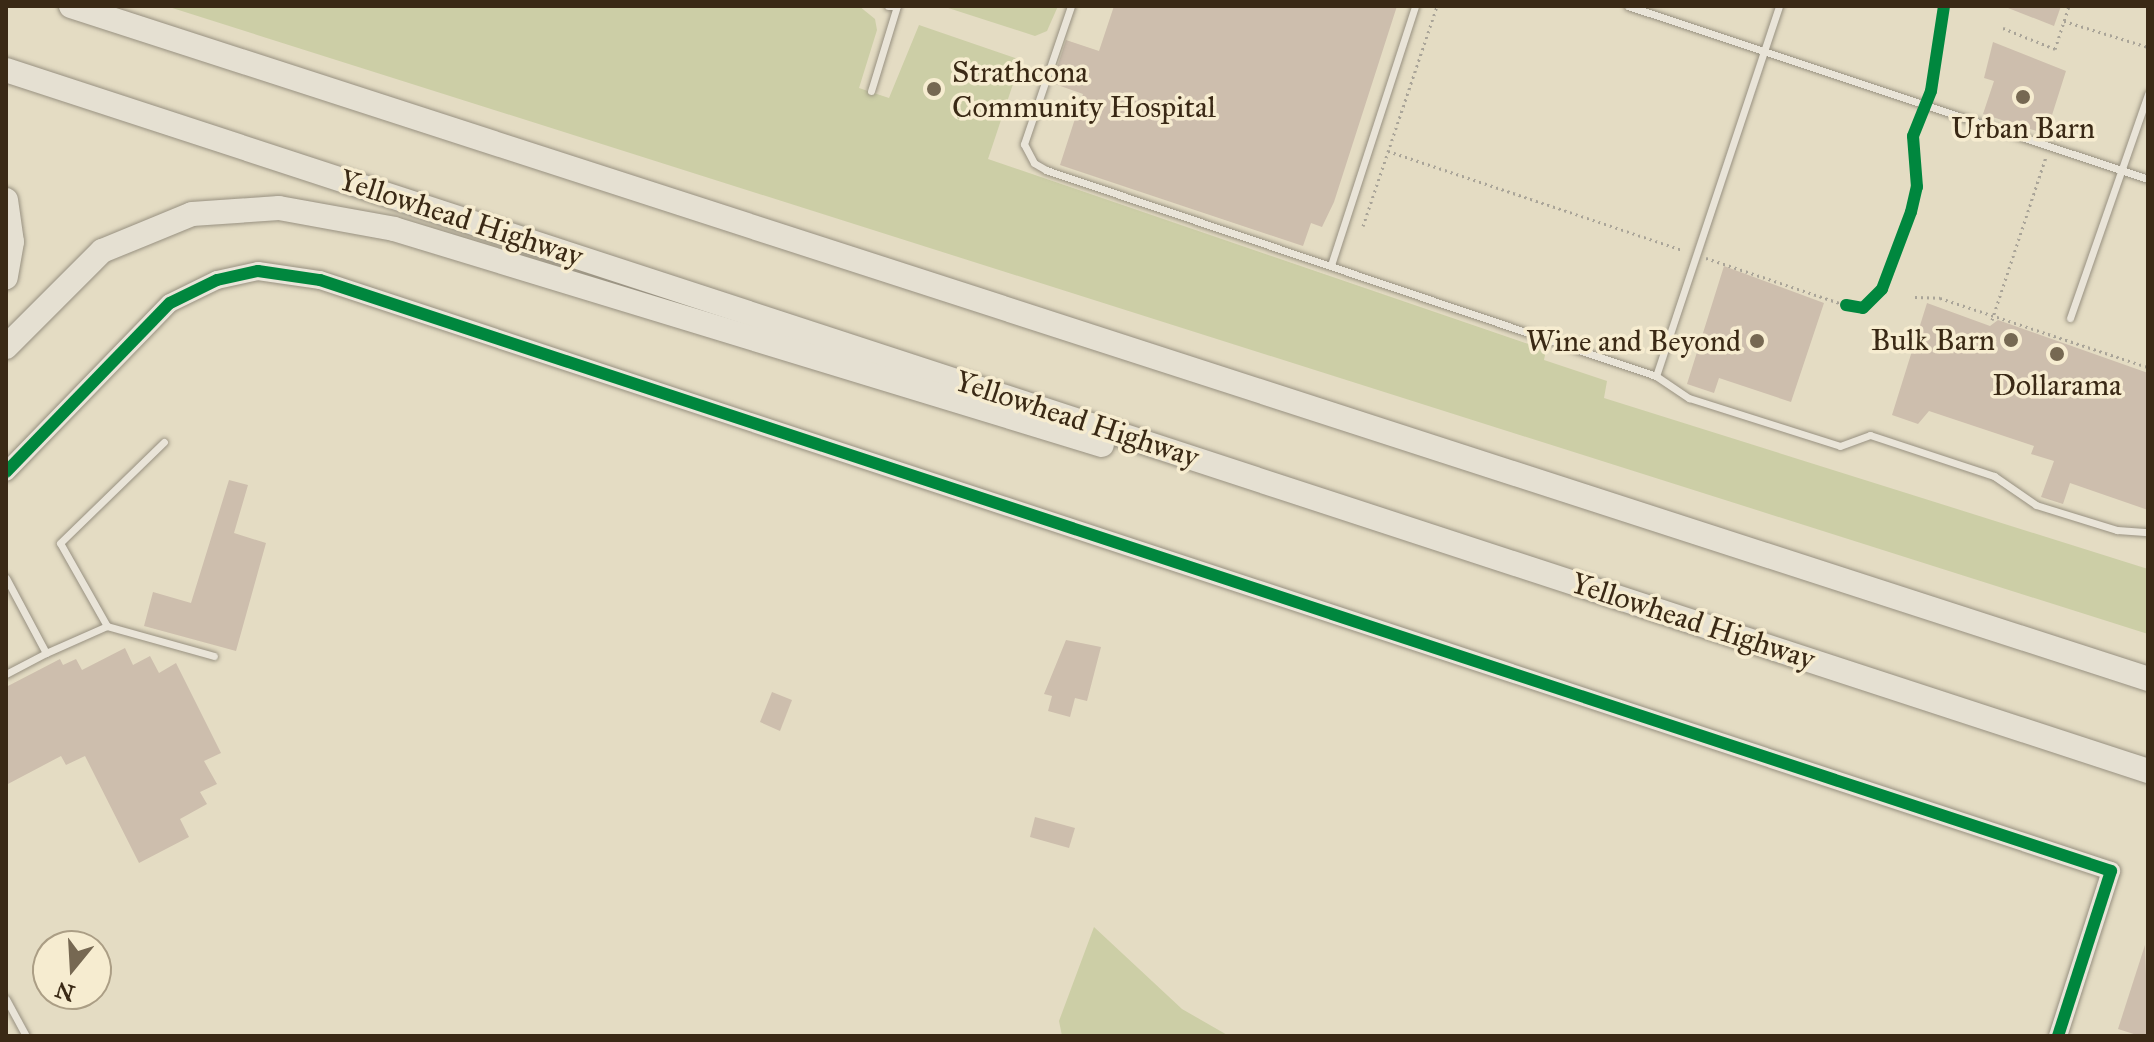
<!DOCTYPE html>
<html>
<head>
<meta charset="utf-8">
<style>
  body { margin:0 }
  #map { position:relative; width:2154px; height:1042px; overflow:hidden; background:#e4dcc3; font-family:"IM FELL Great Primer",serif }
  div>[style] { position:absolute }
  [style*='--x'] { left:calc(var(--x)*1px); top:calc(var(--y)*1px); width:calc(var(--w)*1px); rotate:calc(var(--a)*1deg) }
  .green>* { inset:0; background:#cccea6 }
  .building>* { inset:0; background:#cdbead }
  .path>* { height:3px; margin-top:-1.5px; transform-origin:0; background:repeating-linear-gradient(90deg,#a9a498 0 2px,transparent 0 6px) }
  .roads { filter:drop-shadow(0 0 2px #989181) drop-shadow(0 0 2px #989181) }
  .lane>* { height:7px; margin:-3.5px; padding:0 3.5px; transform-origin:3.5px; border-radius:3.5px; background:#e9e4d8 }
  .secondary>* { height:18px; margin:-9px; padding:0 9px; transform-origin:9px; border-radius:9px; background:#e9e4d8 }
  .highway>* { height:24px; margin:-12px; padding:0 12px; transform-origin:12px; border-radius:12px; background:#e5e0d2 }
  .cycleway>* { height:12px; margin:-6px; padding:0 6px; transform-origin:6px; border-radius:6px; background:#00873e }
  .dots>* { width:22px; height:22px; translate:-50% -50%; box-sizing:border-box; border:4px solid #f6ecd0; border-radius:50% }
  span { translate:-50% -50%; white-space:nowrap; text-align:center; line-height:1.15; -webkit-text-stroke:7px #f6ecd0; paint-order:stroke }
  .poi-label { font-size:30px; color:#3a2915 }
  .left { translate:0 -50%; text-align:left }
  .right { translate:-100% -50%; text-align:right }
  .street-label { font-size:30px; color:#3a2915 }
  .frame { position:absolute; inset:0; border:8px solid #3a2915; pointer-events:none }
  .north { position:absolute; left:32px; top:930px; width:80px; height:80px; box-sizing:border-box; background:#f6ecd0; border:2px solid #ab9e85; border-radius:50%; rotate:198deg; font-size:22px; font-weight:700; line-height:32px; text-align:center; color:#3a2915 }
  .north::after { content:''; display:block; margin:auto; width:28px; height:36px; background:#766852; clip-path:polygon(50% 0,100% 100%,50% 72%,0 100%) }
</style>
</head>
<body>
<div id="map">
  <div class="green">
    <i style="clip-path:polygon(166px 6px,859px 6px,875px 19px,877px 30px,859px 88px,889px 98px,919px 25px,1021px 60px,988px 159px,1546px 350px,1544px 360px,1607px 381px,1604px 398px,2148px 569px,2148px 634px)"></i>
    <i style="clip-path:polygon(942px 6px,1058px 6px,1047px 31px,1035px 36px)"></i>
    <i style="clip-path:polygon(1094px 927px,1182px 1009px,1229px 1036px,1062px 1036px,1059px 1021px)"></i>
  </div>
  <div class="building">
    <i style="clip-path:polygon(1114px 6px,1397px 6px,1334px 202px,1322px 227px,1311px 223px,1303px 246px,1060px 165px,1083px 94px,1052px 83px,1066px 40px,1099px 51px)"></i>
    <i style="clip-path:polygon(2003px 6px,2061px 6px,2054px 26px)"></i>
    <i style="clip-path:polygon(1993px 42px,2066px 71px,2046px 134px,1983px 114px,1994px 81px,1984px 78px)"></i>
    <i style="clip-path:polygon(1724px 266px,1824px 303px,1791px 402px,1719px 378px,1714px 393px,1687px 384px)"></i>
    <i style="clip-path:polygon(1927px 303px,1990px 326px,1998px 320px,2148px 373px,2148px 510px,2070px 483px,2063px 504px,2041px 497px,2054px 461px,2031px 454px,2034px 446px,1929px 411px,1918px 424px,1892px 415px)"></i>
    <i style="clip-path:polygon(229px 480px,248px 485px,234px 533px,266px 543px,236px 651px,144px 626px,153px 592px,191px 603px)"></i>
    <i style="clip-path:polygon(1066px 640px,1101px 647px,1087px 701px,1075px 698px,1070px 717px,1048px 711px,1052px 696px,1044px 694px)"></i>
    <i style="clip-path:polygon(125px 648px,133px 665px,150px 656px,159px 673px,176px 663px,221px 753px,204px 761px,217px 784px,200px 792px,207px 804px,180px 819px,189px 837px,139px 863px,85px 756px,66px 765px,61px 756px,6px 785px,6px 687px,60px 659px,63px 665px,76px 659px,82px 670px)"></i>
    <i style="clip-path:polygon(772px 692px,792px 700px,780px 731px,760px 722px)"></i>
    <i style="clip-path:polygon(1035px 817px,1075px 828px,1069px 848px,1030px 837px)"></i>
    <i style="clip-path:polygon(2145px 945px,2148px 1036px,2140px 1036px,2118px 1029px)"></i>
  </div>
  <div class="path">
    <i style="--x:2064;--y:21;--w:88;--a:17.2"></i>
    <i style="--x:2003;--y:28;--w:56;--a:22"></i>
    <i style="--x:2055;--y:49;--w:45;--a:-72"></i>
    <i style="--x:1388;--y:151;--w:311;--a:18.6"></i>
    <i style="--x:1363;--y:226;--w:232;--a:-71.4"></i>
    <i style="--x:1706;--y:258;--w:148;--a:18.6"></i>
    <i style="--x:1915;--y:297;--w:25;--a:2"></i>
    <i style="--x:1940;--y:298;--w:219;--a:18.4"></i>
    <i style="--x:1992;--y:320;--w:172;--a:-71.7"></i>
  </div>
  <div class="roads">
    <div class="lane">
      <i style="--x:888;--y:6;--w:9;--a:0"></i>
      <i style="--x:1071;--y:6;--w:146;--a:108.8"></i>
      <i style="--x:1024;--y:144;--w:21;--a:62"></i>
      <i style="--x:1034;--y:163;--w:14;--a:30"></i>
      <i style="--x:1046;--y:170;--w:644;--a:18.66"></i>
      <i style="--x:1656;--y:376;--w:40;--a:34"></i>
      <i style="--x:1689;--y:398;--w:158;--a:17.6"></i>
      <i style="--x:1840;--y:446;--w:32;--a:-20"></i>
      <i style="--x:1870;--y:435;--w:131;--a:18.3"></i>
      <i style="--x:1994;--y:476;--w:51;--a:34.6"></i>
      <i style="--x:2036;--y:505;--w:85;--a:17.2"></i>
      <i style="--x:2117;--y:530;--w:31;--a:4"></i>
      <i style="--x:1628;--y:6;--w:548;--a:18.4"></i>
      <i style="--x:871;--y:91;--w:86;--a:-73"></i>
      <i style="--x:1331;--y:265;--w:272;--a:-72"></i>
      <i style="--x:2070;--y:318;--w:237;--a:-70.8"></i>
      <i style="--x:1656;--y:376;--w:390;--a:-71.6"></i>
      <i style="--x:6;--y:578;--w:85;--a:61.9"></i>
      <i style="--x:46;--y:653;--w:45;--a:152.3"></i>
      <i style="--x:107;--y:626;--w:95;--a:-119.5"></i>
      <i style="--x:60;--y:543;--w:145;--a:-44.2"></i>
      <i style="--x:46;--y:653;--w:67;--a:-23.9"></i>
      <i style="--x:107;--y:626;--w:111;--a:15.7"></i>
      <i style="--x:6;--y:999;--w:42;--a:61.6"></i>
    </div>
    <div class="secondary">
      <i style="--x:6;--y:472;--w:235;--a:-45.9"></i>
      <i style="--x:170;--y:303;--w:52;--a:-26.1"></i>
      <i style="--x:217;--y:280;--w:42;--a:-12.4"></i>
      <i style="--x:258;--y:271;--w:63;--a:8.3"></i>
      <i style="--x:320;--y:280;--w:1886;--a:18.26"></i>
      <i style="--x:2111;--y:871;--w:173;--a:107.8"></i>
    </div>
    <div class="highway">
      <i style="--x:71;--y:6;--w:2183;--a:17.95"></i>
      <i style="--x:6;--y:70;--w:2254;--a:18.12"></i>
      <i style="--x:6;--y:200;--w:42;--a:81.9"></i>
      <i style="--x:12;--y:242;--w:36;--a:100"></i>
      <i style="--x:6;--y:347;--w:136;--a:-45"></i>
      <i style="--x:102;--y:251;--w:97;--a:-22.3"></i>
      <i style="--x:192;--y:214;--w:87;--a:-3.9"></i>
      <i style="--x:279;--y:208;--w:117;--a:10.3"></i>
      <i style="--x:394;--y:229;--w:740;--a:16.97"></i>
    </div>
  </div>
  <div class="cycleway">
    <i style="--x:1846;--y:305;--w:17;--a:10"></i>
    <i style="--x:1863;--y:308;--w:27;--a:-45"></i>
    <i style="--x:1882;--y:289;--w:82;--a:-69.4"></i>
    <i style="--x:1911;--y:212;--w:26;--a:-77"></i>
    <i style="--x:1917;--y:187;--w:51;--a:-94.5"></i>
    <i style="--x:1913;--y:136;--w:48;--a:-68.2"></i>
    <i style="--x:1931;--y:91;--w:86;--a:-81.3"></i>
    <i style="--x:6;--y:472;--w:235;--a:-45.9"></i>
    <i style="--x:170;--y:303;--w:52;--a:-26.1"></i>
    <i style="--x:217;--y:280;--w:42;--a:-12.4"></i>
    <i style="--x:258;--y:271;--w:63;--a:8.3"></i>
    <i style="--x:320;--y:280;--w:1886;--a:18.26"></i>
    <i style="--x:2111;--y:871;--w:173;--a:107.8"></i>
  </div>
  <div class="dots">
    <i style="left:934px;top:89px;background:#766852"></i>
    <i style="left:2023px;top:97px;background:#766852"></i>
    <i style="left:2011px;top:340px;background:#766852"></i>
    <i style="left:1757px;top:341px;background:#766852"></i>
    <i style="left:2057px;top:354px;background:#766852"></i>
  </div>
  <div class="poi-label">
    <span class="left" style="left:952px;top:89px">Strathcona<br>Community Hospital</span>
    <span style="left:2023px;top:128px">Urban Barn</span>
    <span class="right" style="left:1995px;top:340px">Bulk Barn</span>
    <span class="right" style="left:1741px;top:341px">Wine and Beyond</span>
    <span style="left:2057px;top:385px">Dollarama</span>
  </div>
  <div class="street-label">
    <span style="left:461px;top:218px;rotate:18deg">Yellowhead Highway</span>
    <span style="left:1077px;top:419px;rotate:18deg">Yellowhead Highway</span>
    <span style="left:1693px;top:621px;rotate:18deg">Yellowhead Highway</span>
  </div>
  <div class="frame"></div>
  <div class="north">N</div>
</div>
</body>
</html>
